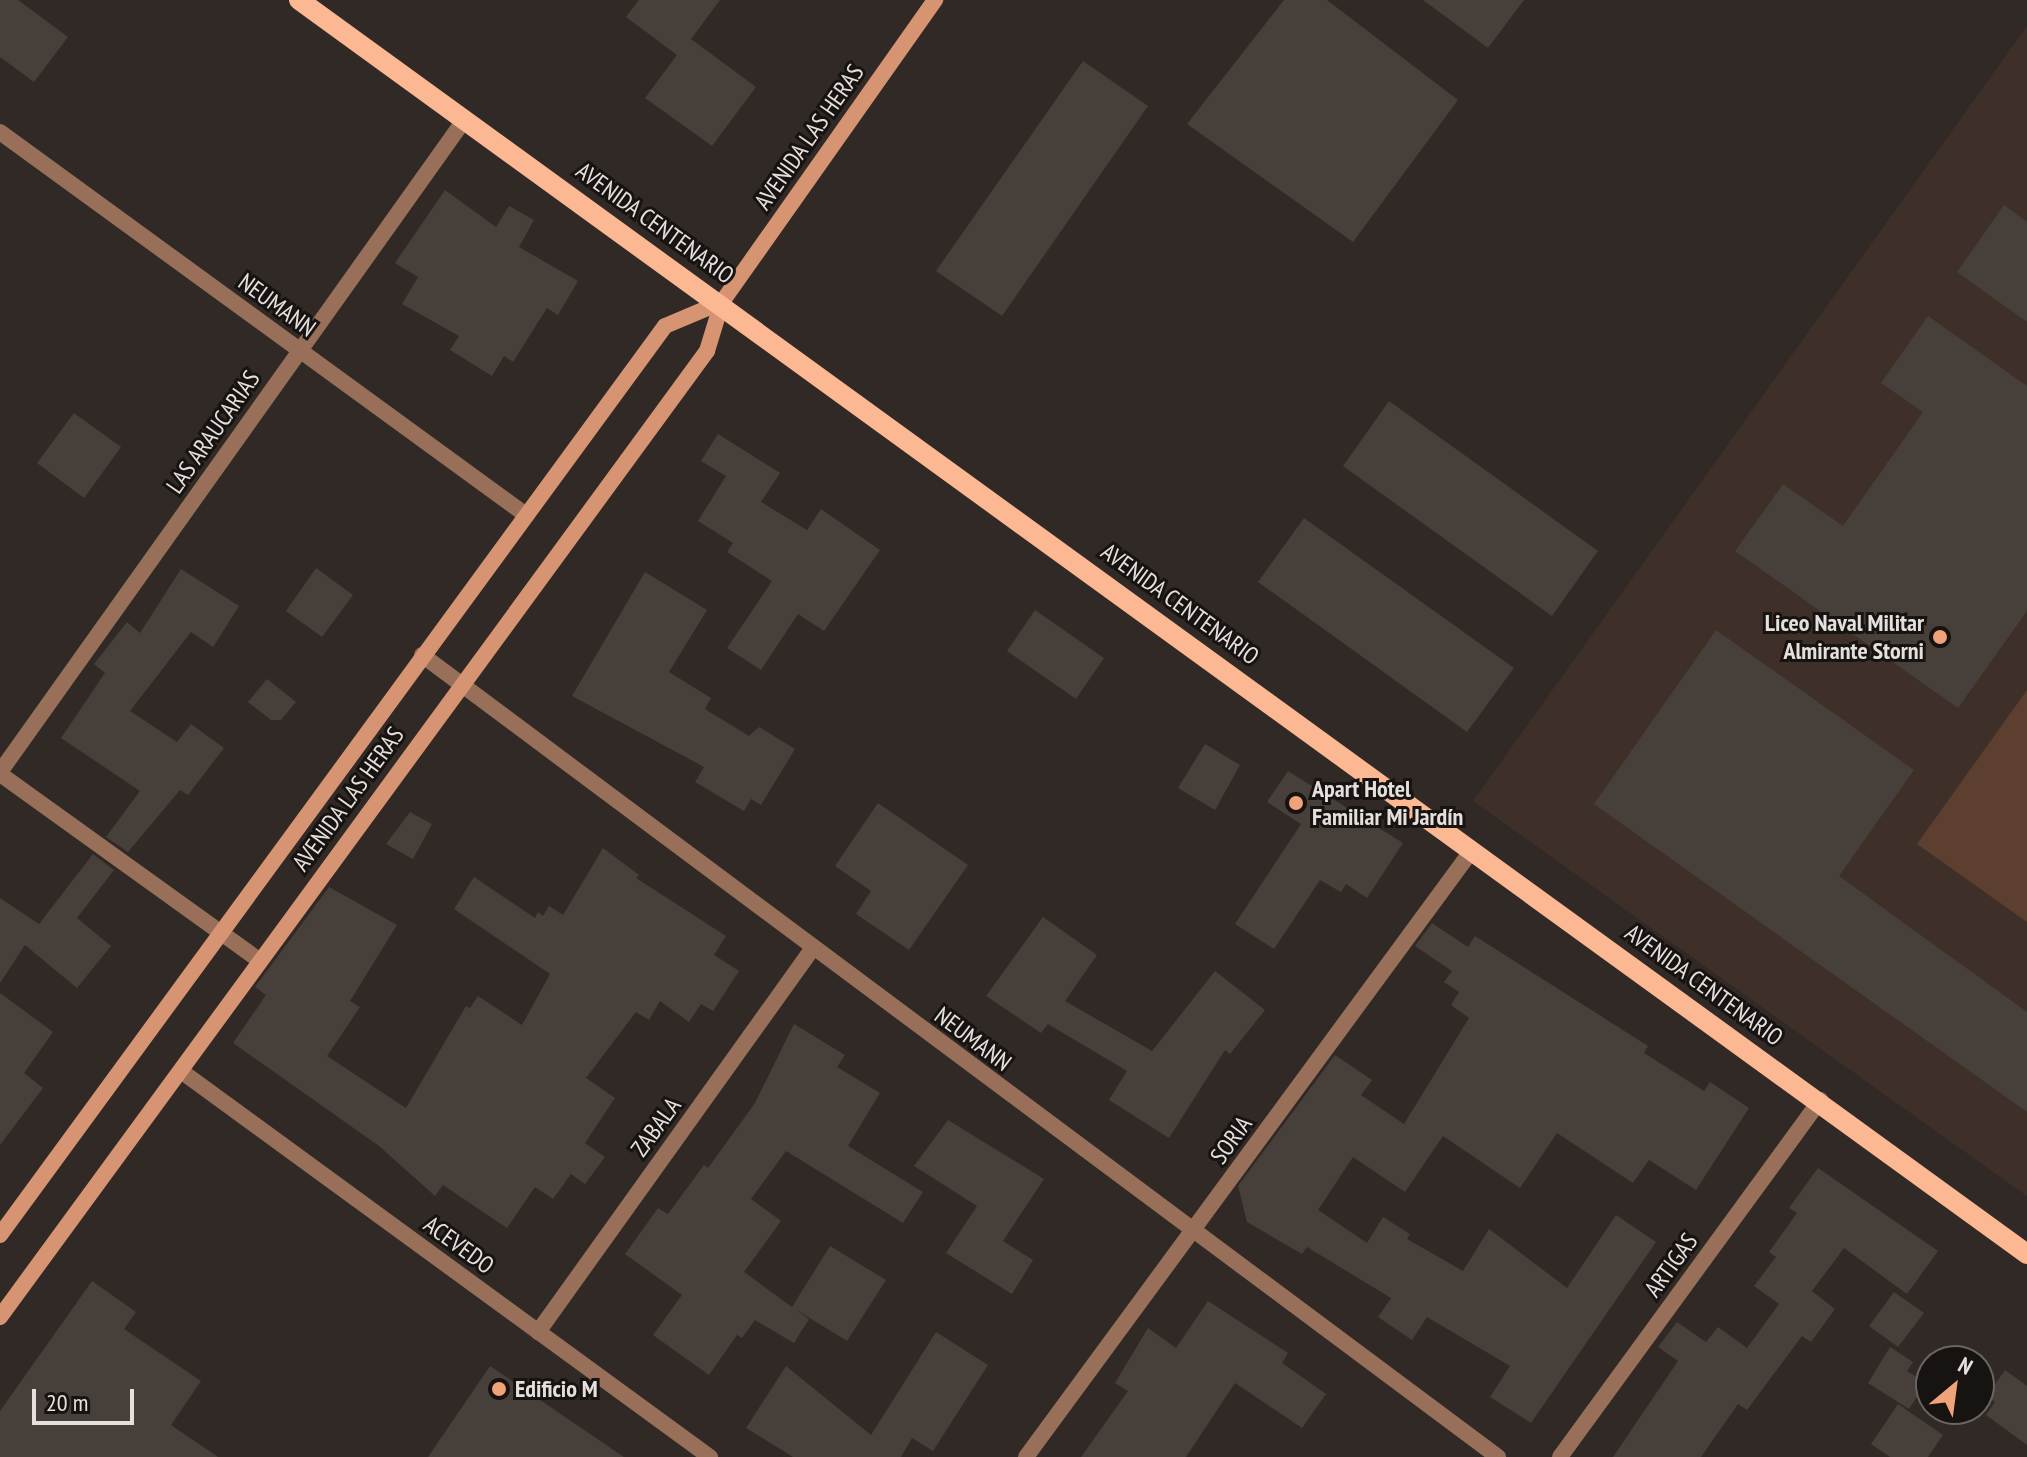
<!DOCTYPE html>
<html>
<head>
<meta charset="utf-8">
<style>
  body { margin:0 }
  #map { position:relative; width:2027px; height:1457px; overflow:hidden; background:#312925; font-family:"PT Sans Narrow",sans-serif }
  div>[style] { position:absolute }
  [style*='--x'] { left:calc(var(--x)*1px); top:calc(var(--y)*1px); width:calc(var(--w)*1px); rotate:calc(var(--a)*1deg) }
  .built>* { inset:0; background:#3e3029 }
  .green>* { inset:0; background:#5d3f2f }
  .building>* { inset:0; background:#473f3a }
  .street>* { height:16px; margin:-8px; padding:0 8px; transform-origin:8px; border-radius:8px; background:#986f59 }
  .secondary>* { height:16px; margin:-8px; padding:0 8px; transform-origin:8px; border-radius:8px; background:#d79472 }
  .primary>* { height:20px; margin:-10px; padding:0 10px; transform-origin:10px; border-radius:10px; background:#fcb793 }
  .dots>* { width:22px; height:22px; translate:-50% -50%; box-sizing:border-box; border:4px solid #161311; border-radius:50% }
  span { translate:-50% -50%; white-space:nowrap; text-align:center; line-height:1.15; -webkit-text-stroke:6px #161311; paint-order:stroke }
  .street-label { font-size:24px; color:#e5e0dd }
  .poi-label { font-size:24px; color:#e5e0dd; font-weight:700 }
  .right { translate:-100% -50%; text-align:right }
  .left { translate:0 -50%; text-align:left }
  .north { position:absolute; left:1915px; top:1345px; width:80px; height:80px; box-sizing:border-box; background:#161311; border:2px solid #696563; border-radius:50%; rotate:29deg; font-size:22px; font-weight:700; line-height:32px; text-align:center; color:#e5e0dd }
  .north::after { content:''; display:block; margin:auto; width:28px; height:36px; background:#f0a279; clip-path:polygon(50% 0,100% 100%,50% 72%,0 100%) }
  .scale { position:absolute; left:32px; top:1389px; width:102px; height:36px; box-sizing:border-box; border:4px solid #e5e0dd; border-top:0; padding-left:10px; font-size:24px; line-height:28px; white-space:nowrap; color:#e5e0dd; -webkit-text-stroke:6px #161311; paint-order:stroke }
</style>
</head>
<body>
<div id="map">
  <div class="built">
    <i style="clip-path:polygon(2027px 26px,2027px 1196px,1473px 801px)"></i>
  </div>
  <div class="green">
    <i style="clip-path:polygon(2027px 690px,2027px 922px,1917px 844px)"></i>
  </div>
  <div class="building">
    <i style="clip-path:polygon(0 0,18px 0,68px 37px,34px 82px,0 57px)"></i>
    <i style="clip-path:polygon(639px 0,720px 0,691px 39px,756px 87px,712px 146px,645px 98px,677px 55px,626px 17px)"></i>
    <i style="clip-path:polygon(1284px 0,1327px 0,1458px 100px,1353px 242px,1187px 124px)"></i>
    <i style="clip-path:polygon(1423px 0,1524px 0,1488px 48px)"></i>
    <i style="clip-path:polygon(1083px 61px,1148px 106px,1002px 316px,936px 271px)"></i>
    <i style="clip-path:polygon(445px 190px,496px 227px,509px 206px,534px 220px,519px 247px,578px 281px,558px 315px,547px 308px,513px 362px,504px 356px,492px 376px,450px 350px,459px 336px,402px 304px,418px 277px,395px 263px)"></i>
    <i style="clip-path:polygon(2004px 205px,2027px 222px,2027px 322px,1957px 272px)"></i>
    <i style="clip-path:polygon(1928px 316px,2027px 386px,2027px 611px,1958px 708px,1735px 551px,1783px 484px,1843px 526px,1923px 412px,1881px 383px)"></i>
    <i style="clip-path:polygon(1389px 401px,1598px 551px,1552px 616px,1343px 466px)"></i>
    <i style="clip-path:polygon(74px 413px,121px 447px,84px 498px,37px 463px)"></i>
    <i style="clip-path:polygon(718px 434px,780px 473px,761px 502px,807px 530px,821px 509px,880px 550px,824px 631px,798px 614px,761px 670px,727px 648px,772px 581px,727px 552px,733px 543px,698px 521px,726px 476px,701px 461px)"></i>
    <i style="clip-path:polygon(1304px 518px,1514px 668px,1467px 732px,1258px 582px)"></i>
    <i style="clip-path:polygon(316px 568px,353px 595px,322px 637px,286px 611px)"></i>
    <i style="clip-path:polygon(181px 569px,239px 606px,213px 647px,191px 632px,130px 711px,177px 742px,191px 724px,224px 748px,188px 795px,180px 790px,128px 852px,106px 837px,140px 791px,61px 738px,105px 673px,94px 664px,127px 622px,140px 633px)"></i>
    <i style="clip-path:polygon(645px 572px,707px 610px,669px 672px,711px 698px,705px 709px,749px 736px,759px 727px,795px 749px,761px 805px,751px 799px,744px 811px,695px 782px,704px 767px,572px 696px)"></i>
    <i style="clip-path:polygon(1035px 610px,1104px 658px,1076px 699px,1007px 651px)"></i>
    <i style="clip-path:polygon(1716px 630px,1914px 770px,1839px 876px,2027px 1012px,2027px 1112px,1594px 804px)"></i>
    <i style="clip-path:polygon(267px 679px,296px 702px,281px 720px,271px 720px,248px 702px)"></i>
    <i style="clip-path:polygon(1205px 744px,1240px 765px,1215px 810px,1178px 788px)"></i>
    <i style="clip-path:polygon(1288px 771px,1403px 843px,1367px 898px,1346px 884px,1341px 892px,1320px 880px,1274px 949px,1235px 924px,1301px 824px,1267px 802px)"></i>
    <i style="clip-path:polygon(878px 803px,968px 865px,909px 950px,856px 914px,871px 891px,835px 866px)"></i>
    <i style="clip-path:polygon(410px 812px,432px 824px,413px 859px,386px 844px)"></i>
    <i style="clip-path:polygon(603px 848px,639px 875px,636px 878px,726px 936px,714px 955px,739px 971px,713px 1011px,701px 1004px,689px 1022px,660px 1001px,649px 1020px,636px 1012px,586px 1078px,615px 1098px,585px 1143px,605px 1157px,585px 1184px,571px 1174px,553px 1199px,535px 1187px,507px 1228px,443px 1185px,435px 1196px,379px 1146px,233px 1043px,266px 995px,255px 987px,329px 887px,397px 925px,350px 1001px,360px 1007px,327px 1056px,406px 1108px,466px 1006px,470px 1008px,478px 996px,522px 1025px,550px 974px,454px 909px,474px 877px,535px 918px,538px 912px,543px 916px,549px 906px,563px 915px)"></i>
    <i style="clip-path:polygon(93px 854px,114px 870px,77px 918px,111px 946px,77px 988px,25px 945px,0 983px,0 898px,39px 924px)"></i>
    <i style="clip-path:polygon(1043px 917px,1097px 955px,1065px 1001px,1152px 1051px,1215px 971px,1265px 1010px,1230px 1054px,1225px 1050px,1169px 1138px,1109px 1100px,1127px 1071px,1048px 1024px,1041px 1033px,986px 996px)"></i>
    <i style="clip-path:polygon(1432px 923px,1468px 947px,1475px 936px,1648px 1046px,1644px 1053px,1704px 1091px,1710px 1082px,1749px 1108px,1696px 1190px,1649px 1160px,1633px 1183px,1557px 1133px,1520px 1188px,1443px 1136px,1405px 1192px,1353px 1157px,1318px 1210px,1367px 1243px,1383px 1217px,1410px 1234px,1407px 1239px,1463px 1271px,1489px 1229px,1567px 1288px,1616px 1215px,1656px 1242px,1531px 1423px,1490px 1397px,1510px 1366px,1427px 1317px,1412px 1340px,1378px 1317px,1391px 1298px,1307px 1247px,1302px 1254px,1247px 1222px,1238px 1186px,1335px 1055px,1372px 1080px,1361px 1095px,1404px 1124px,1469px 1018px,1451px 1005px,1459px 992px,1444px 982px,1452px 971px,1415px 946px)"></i>
    <i style="clip-path:polygon(0 993px,53px 1032px,24px 1073px,43px 1088px,0 1145px)"></i>
    <i style="clip-path:polygon(794px 1024px,845px 1055px,837px 1067px,880px 1093px,848px 1146px,923px 1192px,903px 1223px,786px 1151px,751px 1199px,781px 1221px,744px 1272px,792px 1307px,830px 1246px,886px 1280px,847px 1341px,795px 1309px,809px 1319px,794px 1343px,755px 1320px,742px 1338px,737px 1335px,709px 1375px,653px 1335px,682px 1295px,625px 1254px,658px 1208px,668px 1214px,704px 1165px,708px 1168px,755px 1103px)"></i>
    <i style="clip-path:polygon(948px 1120px,1044px 1179px,1003px 1241px,1033px 1260px,1012px 1294px,946px 1253px,977px 1206px,914px 1166px)"></i>
    <i style="clip-path:polygon(1818px 1168px,1938px 1251px,1907px 1294px,1844px 1248px,1812px 1291px,1835px 1309px,1811px 1342px,1802px 1336px,1747px 1410px,1738px 1404px,1701px 1457px,1613px 1457px,1678px 1361px,1658px 1347px,1677px 1322px,1706px 1342px,1718px 1327px,1747px 1348px,1779px 1304px,1754px 1286px,1776px 1257px,1769px 1252px,1797px 1213px,1789px 1208px)"></i>
    <i style="clip-path:polygon(92px 1281px,136px 1312px,124px 1329px,201px 1381px,171px 1425px,218px 1457px,0 1457px,0 1411px)"></i>
    <i style="clip-path:polygon(1894px 1292px,1924px 1313px,1898px 1347px,1869px 1326px)"></i>
    <i style="clip-path:polygon(1208px 1301px,1288px 1353px,1282px 1363px,1326px 1394px,1302px 1428px,1235px 1383px,1186px 1457px,1081px 1457px,1128px 1391px,1115px 1383px,1148px 1328px,1176px 1348px)"></i>
    <i style="clip-path:polygon(936px 1332px,988px 1365px,933px 1451px,912px 1438px,901px 1457px,793px 1457px,746px 1428px,786px 1366px,871px 1435px)"></i>
    <i style="clip-path:polygon(1890px 1347px,1913px 1362px,1907px 1371px,1926px 1383px,1909px 1409px,1868px 1383px)"></i>
    <i style="clip-path:polygon(490px 1366px,624px 1457px,428px 1457px)"></i>
    <i style="clip-path:polygon(2005px 1370px,2027px 1386px,2027px 1445px,1986px 1415px,1995px 1402px,1987px 1396px)"></i>
    <i style="clip-path:polygon(1898px 1404px,1943px 1435px,1928px 1457px,1890px 1457px,1871px 1444px)"></i>
  </div>
  <div class="street">
    <i style="--x:0;--y:132;--w:651;--a:36.06"></i>
    <i style="--x:422;--y:655;--w:1342;--a:36.7"></i>
    <i style="--x:0;--y:772;--w:802;--a:-54.55"></i>
    <i style="--x:0;--y:774;--w:320;--a:35.7"></i>
    <i style="--x:181;--y:1071;--w:655;--a:36.12"></i>
    <i style="--x:538;--y:1332;--w:471;--a:-54.4"></i>
    <i style="--x:1026;--y:1457;--w:753;--a:-53.69"></i>
    <i style="--x:1560;--y:1457;--w:442;--a:-53.9"></i>
  </div>
  <div class="secondary">
    <i style="--x:0;--y:1235;--w:1126;--a:-53.81"></i>
    <i style="--x:665;--y:326;--w:62;--a:-22.8"></i>
    <i style="--x:0;--y:1317;--w:1197;--a:-53.8"></i>
    <i style="--x:707;--y:351;--w:51;--a:-73"></i>
    <i style="--x:722;--y:302;--w:370;--a:-54.8"></i>
  </div>
  <div class="primary">
    <i style="--x:299;--y:0;--w:2135;--a:35.97"></i>
  </div>
  <div class="dots">
    <i style="left:1940px;top:637px;background:#f0a279"></i>
    <i style="left:1296px;top:803px;background:#f0a279"></i>
    <i style="left:499px;top:1389px;background:#f0a279"></i>
  </div>
  <div class="street-label">
    <span style="left:809px;top:137px;rotate:-55deg">AVENIDA LAS HERAS</span>
    <span style="left:655px;top:223px;rotate:36deg">AVENIDA CENTENARIO</span>
    <span style="left:277px;top:305px;rotate:36deg">NEUMANN</span>
    <span style="left:213px;top:432px;rotate:-55deg">LAS ARAUCARIAS</span>
    <span style="left:1180px;top:604px;rotate:36deg">AVENIDA CENTENARIO</span>
    <span style="left:348px;top:799px;rotate:-54deg">AVENIDA LAS HERAS</span>
    <span style="left:1704px;top:985px;rotate:36deg">AVENIDA CENTENARIO</span>
    <span style="left:973px;top:1039px;rotate:37deg">NEUMANN</span>
    <span style="left:656px;top:1127px;rotate:-54deg">ZABALA</span>
    <span style="left:1231px;top:1140px;rotate:-54deg">SORIA</span>
    <span style="left:459px;top:1245px;rotate:36deg">ACEVEDO</span>
    <span style="left:1671px;top:1265px;rotate:-54deg">ARTIGAS</span>
  </div>
  <div class="poi-label">
    <span class="right" style="left:1924px;top:637px">Liceo Naval Militar<br>Almirante Storni</span>
    <span class="left" style="left:1312px;top:803px">Apart Hotel<br>Familiar Mi Jardín</span>
    <span class="left" style="left:515px;top:1389px">Edificio M</span>
  </div>
  <div class="north">N</div>
  <div class="scale">20 m</div>
</div>
</body>
</html>
